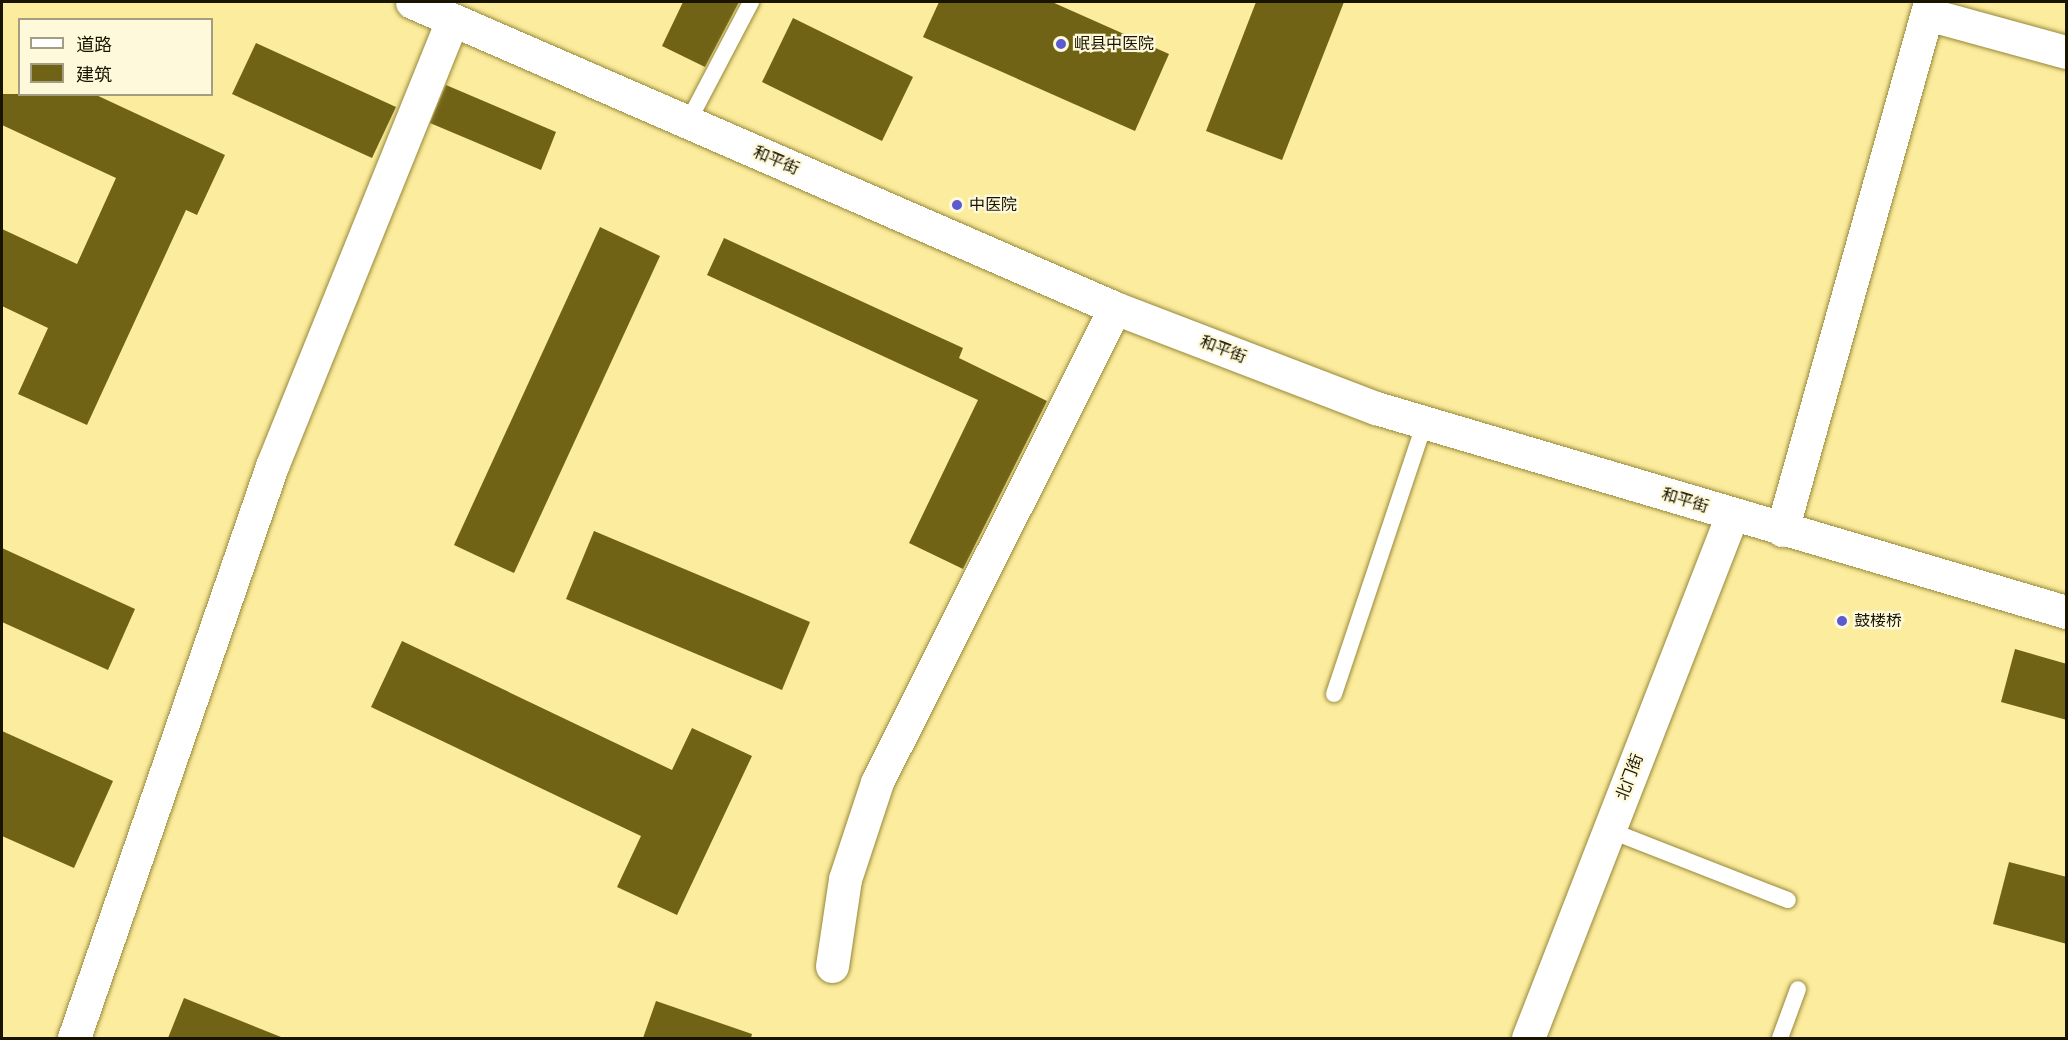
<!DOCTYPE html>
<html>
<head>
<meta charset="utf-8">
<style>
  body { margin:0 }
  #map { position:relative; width:2068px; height:1040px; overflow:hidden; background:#fcec9d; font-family:Rubik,"Noto Sans SC",sans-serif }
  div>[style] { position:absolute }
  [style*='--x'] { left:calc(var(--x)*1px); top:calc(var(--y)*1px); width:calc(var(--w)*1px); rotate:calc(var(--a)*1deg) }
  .building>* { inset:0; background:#706316 }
  .roads { filter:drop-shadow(0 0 2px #97883a) drop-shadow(0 0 2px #97883a) }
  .service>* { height:16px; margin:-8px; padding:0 8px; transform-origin:8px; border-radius:8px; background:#fff }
  .minor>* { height:33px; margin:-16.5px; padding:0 16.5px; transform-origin:16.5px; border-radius:16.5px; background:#fff }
  .tertiary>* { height:33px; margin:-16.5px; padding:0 16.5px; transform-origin:16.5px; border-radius:16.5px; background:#fff }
  .secondary>* { height:33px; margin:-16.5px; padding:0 16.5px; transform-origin:16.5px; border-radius:16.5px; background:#fff }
  .dots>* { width:16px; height:16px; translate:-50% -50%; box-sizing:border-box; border:3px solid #fef9da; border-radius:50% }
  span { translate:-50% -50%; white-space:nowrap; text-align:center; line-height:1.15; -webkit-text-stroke:4.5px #fef9da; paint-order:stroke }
  .poi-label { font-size:16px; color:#181400 }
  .left { translate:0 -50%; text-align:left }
  .street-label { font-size:16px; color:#181400 }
  .frame { position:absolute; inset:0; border:3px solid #181400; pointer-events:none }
  .legend { position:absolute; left:18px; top:18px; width:195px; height:78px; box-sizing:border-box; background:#fef9da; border:2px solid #a29d83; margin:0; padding:8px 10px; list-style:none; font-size:18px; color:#181400 }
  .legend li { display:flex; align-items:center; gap:12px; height:30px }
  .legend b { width:30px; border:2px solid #a29d83 }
</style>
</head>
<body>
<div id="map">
  <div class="building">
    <i style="clip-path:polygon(683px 2px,739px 2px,705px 67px,662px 46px)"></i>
    <i style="clip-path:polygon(939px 2px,1052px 2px,1169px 54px,1135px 131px,923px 37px)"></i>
    <i style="clip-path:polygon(1256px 2px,1344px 2px,1282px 160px,1206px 131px)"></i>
    <i style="clip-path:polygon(793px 18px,913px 77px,882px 141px,762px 82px)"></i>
    <i style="clip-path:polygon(256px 43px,396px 107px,372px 158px,232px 94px)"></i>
    <i style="clip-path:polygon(446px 85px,556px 132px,541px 170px,430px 123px)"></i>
    <i style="clip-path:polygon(2px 94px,94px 94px,225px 155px,197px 215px,186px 210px,87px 425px,18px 394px,48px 328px,2px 306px,2px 229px,77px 264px,116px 178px,2px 125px)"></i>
    <i style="clip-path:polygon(600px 227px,660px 256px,514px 573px,454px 545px)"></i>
    <i style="clip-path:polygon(724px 238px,963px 348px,959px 358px,1047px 401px,963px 569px,909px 543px,978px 400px,707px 275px)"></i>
    <i style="clip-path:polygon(594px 531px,810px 622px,782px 690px,566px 599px)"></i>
    <i style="clip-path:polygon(2px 548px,135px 609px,108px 670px,2px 622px)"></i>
    <i style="clip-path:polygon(402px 641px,672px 770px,692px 728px,752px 756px,677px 915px,617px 887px,641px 836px,371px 707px)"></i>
    <i style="clip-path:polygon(2015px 649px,2067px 664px,2067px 720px,2001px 702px)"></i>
    <i style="clip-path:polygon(2px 731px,113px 781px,74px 868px,2px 836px)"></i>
    <i style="clip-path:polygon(2009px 862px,2067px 877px,2067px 944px,1993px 924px)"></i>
    <i style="clip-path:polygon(184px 998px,281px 1037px,281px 1038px,168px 1038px)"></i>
    <i style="clip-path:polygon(656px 1001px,752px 1034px,751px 1038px,643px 1038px)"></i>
  </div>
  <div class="roads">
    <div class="service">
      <i style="--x:687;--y:124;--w:138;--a:-62.3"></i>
      <i style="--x:1334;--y:694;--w:287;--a:-71.5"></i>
      <i style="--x:1609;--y:830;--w:192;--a:21.4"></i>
      <i style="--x:1780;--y:1038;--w:52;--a:-69.8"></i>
    </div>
    <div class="minor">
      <i style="--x:1927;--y:14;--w:144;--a:15.3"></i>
      <i style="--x:1782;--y:530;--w:548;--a:-74.34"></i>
      <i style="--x:832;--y:966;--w:88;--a:-81.5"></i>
      <i style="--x:845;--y:879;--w:102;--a:-71.7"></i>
      <i style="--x:877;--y:782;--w:530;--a:-63.34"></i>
      <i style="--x:74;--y:1038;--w:605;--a:-70.91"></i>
      <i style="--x:272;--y:466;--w:479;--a:-68"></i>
    </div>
    <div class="tertiary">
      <i style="--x:1528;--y:1038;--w:561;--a:-68.69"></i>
    </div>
    <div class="secondary">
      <i style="--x:412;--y:2;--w:767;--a:23.52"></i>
      <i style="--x:1115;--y:308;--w:280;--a:21"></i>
      <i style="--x:1376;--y:408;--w:720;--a:16.47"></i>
    </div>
  </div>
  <div class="dots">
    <i style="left:1061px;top:44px;background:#5a5ad1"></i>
    <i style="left:957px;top:205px;background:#5a5ad1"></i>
    <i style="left:1842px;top:621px;background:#5a5ad1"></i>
  </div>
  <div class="poi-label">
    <span class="left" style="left:1074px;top:44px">岷县中医院</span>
    <span class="left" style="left:969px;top:205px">中医院</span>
    <span class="left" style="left:1854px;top:621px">鼓楼桥</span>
  </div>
  <div class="street-label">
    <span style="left:776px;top:161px;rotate:23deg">和平街</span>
    <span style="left:1223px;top:350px;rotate:21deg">和平街</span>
    <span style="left:1685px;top:501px;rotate:17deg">和平街</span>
    <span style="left:1630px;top:777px;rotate:-69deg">北门街</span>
  </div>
  <div class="frame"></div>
  <ul class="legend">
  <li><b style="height:8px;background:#fff"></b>道路</li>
  <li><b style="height:16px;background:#706316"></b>建筑</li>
  </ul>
</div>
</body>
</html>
